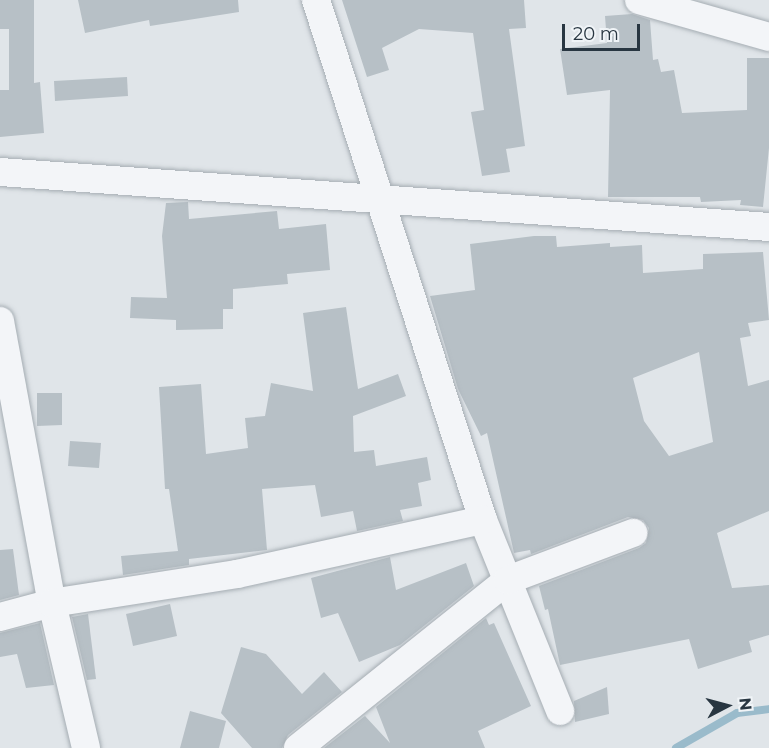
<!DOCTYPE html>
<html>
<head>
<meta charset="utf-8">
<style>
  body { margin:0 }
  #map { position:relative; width:769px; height:748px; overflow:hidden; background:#e0e5e9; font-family:Montserrat,sans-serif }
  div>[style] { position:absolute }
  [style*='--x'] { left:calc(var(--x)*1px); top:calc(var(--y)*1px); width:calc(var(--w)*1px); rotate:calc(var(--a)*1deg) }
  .stream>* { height:8px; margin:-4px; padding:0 4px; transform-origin:4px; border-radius:4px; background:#9abbcb }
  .building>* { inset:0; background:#b7c0c6 }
  .roads { filter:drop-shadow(0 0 2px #a5adb3) drop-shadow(0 0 2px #a5adb3) }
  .minor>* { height:28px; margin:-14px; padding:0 14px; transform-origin:14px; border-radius:14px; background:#f3f5f8 }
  span { translate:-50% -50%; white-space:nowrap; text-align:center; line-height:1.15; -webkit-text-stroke:4.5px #f0f4f7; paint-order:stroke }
  .north { position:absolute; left:697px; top:676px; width:60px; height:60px; -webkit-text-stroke:4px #f0f4f7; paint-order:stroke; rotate:84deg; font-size:16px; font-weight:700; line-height:24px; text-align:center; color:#283641 }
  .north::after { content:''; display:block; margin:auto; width:21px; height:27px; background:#283641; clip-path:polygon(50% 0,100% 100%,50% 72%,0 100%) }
  .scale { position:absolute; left:562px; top:24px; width:78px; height:27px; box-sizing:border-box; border:3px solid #283641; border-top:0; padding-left:8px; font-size:18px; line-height:21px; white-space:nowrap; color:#283641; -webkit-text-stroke:4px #f0f4f7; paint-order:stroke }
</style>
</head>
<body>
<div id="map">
  <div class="stream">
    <i style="--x:676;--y:748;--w:70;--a:-29.8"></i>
    <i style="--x:737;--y:713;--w:32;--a:-7"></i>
  </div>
  <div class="building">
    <i style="clip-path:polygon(0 0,34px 0,34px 83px,40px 82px,44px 133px,0 137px,0 90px,9px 90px,9px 29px,0 29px)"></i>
    <i style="clip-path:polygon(78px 0,238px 0,239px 12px,150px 26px,149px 20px,85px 33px)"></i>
    <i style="clip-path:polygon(342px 0,524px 0,526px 28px,509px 29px,525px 146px,506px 149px,510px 172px,482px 176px,471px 112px,484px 110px,473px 33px,419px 29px,382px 48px,389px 70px,367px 77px)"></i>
    <i style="clip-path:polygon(632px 14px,650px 20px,653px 60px,658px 59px,661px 72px,674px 70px,682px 113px,747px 110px,747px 58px,769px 58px,769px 148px,763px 207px,740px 205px,741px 200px,701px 202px,700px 197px,608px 197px,610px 90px,567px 95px,560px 49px,607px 43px,605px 16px)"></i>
    <i style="clip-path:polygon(127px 77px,128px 96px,55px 101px,54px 81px)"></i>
    <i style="clip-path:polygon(188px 202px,189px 219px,277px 211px,279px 229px,326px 224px,330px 270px,287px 274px,288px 284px,233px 289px,233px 309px,223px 309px,223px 329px,176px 330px,176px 320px,130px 318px,131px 297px,167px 298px,162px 236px,166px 203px)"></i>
    <i style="clip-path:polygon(evenodd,534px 236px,556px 236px,557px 247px,610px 243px,610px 247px,642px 245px,643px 273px,703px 269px,703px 254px,763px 252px,769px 320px,748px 323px,751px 336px,740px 338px,748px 386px,769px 380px,769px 511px,717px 533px,732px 588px,769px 585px,769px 635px,749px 641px,752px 652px,698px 669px,689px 639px,560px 665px,548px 609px,545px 610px,539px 586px,639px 548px,646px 543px,649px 528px,643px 520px,628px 517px,531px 554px,530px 550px,514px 553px,487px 433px,481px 436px,458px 389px,430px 296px,475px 290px,470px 244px,534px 236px,699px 352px,713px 442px,669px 456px,644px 421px,633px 378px,699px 352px)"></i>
    <i style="clip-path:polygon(346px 307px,358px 389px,398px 374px,406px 396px,353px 416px,354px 452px,374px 450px,376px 466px,427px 457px,431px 480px,418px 483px,422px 506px,400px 510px,403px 521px,357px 531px,353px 511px,321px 517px,315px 485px,262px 489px,267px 550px,189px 559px,189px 565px,123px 575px,121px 556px,178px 551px,169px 489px,165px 489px,159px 387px,201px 384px,206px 454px,248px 448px,245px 418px,265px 416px,271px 383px,313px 391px,303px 313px)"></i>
    <i style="clip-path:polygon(37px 393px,62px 393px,62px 425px,37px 426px)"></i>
    <i style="clip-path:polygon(70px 441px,101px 443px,99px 468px,68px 466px)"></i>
    <i style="clip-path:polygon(13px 549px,19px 595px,0 600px,0 550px)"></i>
    <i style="clip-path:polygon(390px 557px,396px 590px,466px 563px,474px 586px,400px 645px,359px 662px,338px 613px,321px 618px,311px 578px)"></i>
    <i style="clip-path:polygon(170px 604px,177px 636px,133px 646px,126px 614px)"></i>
    <i style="clip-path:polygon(88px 614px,96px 679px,87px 680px,72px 617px)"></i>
    <i style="clip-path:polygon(486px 618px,489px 625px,494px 623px,531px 706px,478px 731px,485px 748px,324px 748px,365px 716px,390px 743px,376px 707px)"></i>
    <i style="clip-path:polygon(40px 623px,54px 685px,26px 688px,17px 654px,0 657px,0 633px)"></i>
    <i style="clip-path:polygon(241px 647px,266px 654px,302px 694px,324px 672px,342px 692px,288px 735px,282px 748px,252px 748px,221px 713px)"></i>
    <i style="clip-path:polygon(607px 687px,609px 714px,575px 722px,574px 701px)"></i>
    <i style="clip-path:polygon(190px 711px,226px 721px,219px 748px,180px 748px)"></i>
  </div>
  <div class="roads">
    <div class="minor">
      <i style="--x:316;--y:0;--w:546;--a:72.2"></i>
      <i style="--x:483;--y:520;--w:206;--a:68"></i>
      <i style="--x:639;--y:0;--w:135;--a:15.9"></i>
      <i style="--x:0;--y:172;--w:771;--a:4.09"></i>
      <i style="--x:0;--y:321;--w:287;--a:79.6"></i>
      <i style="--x:52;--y:603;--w:149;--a:76.8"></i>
      <i style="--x:0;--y:617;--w:54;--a:-15.1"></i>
      <i style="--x:52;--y:603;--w:187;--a:-8.9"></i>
      <i style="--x:237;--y:574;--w:252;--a:-12.4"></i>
      <i style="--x:298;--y:748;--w:269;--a:-38.7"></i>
      <i style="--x:508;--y:580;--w:134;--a:-20.6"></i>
    </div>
  </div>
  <div class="north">N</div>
  <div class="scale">20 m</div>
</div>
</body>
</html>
